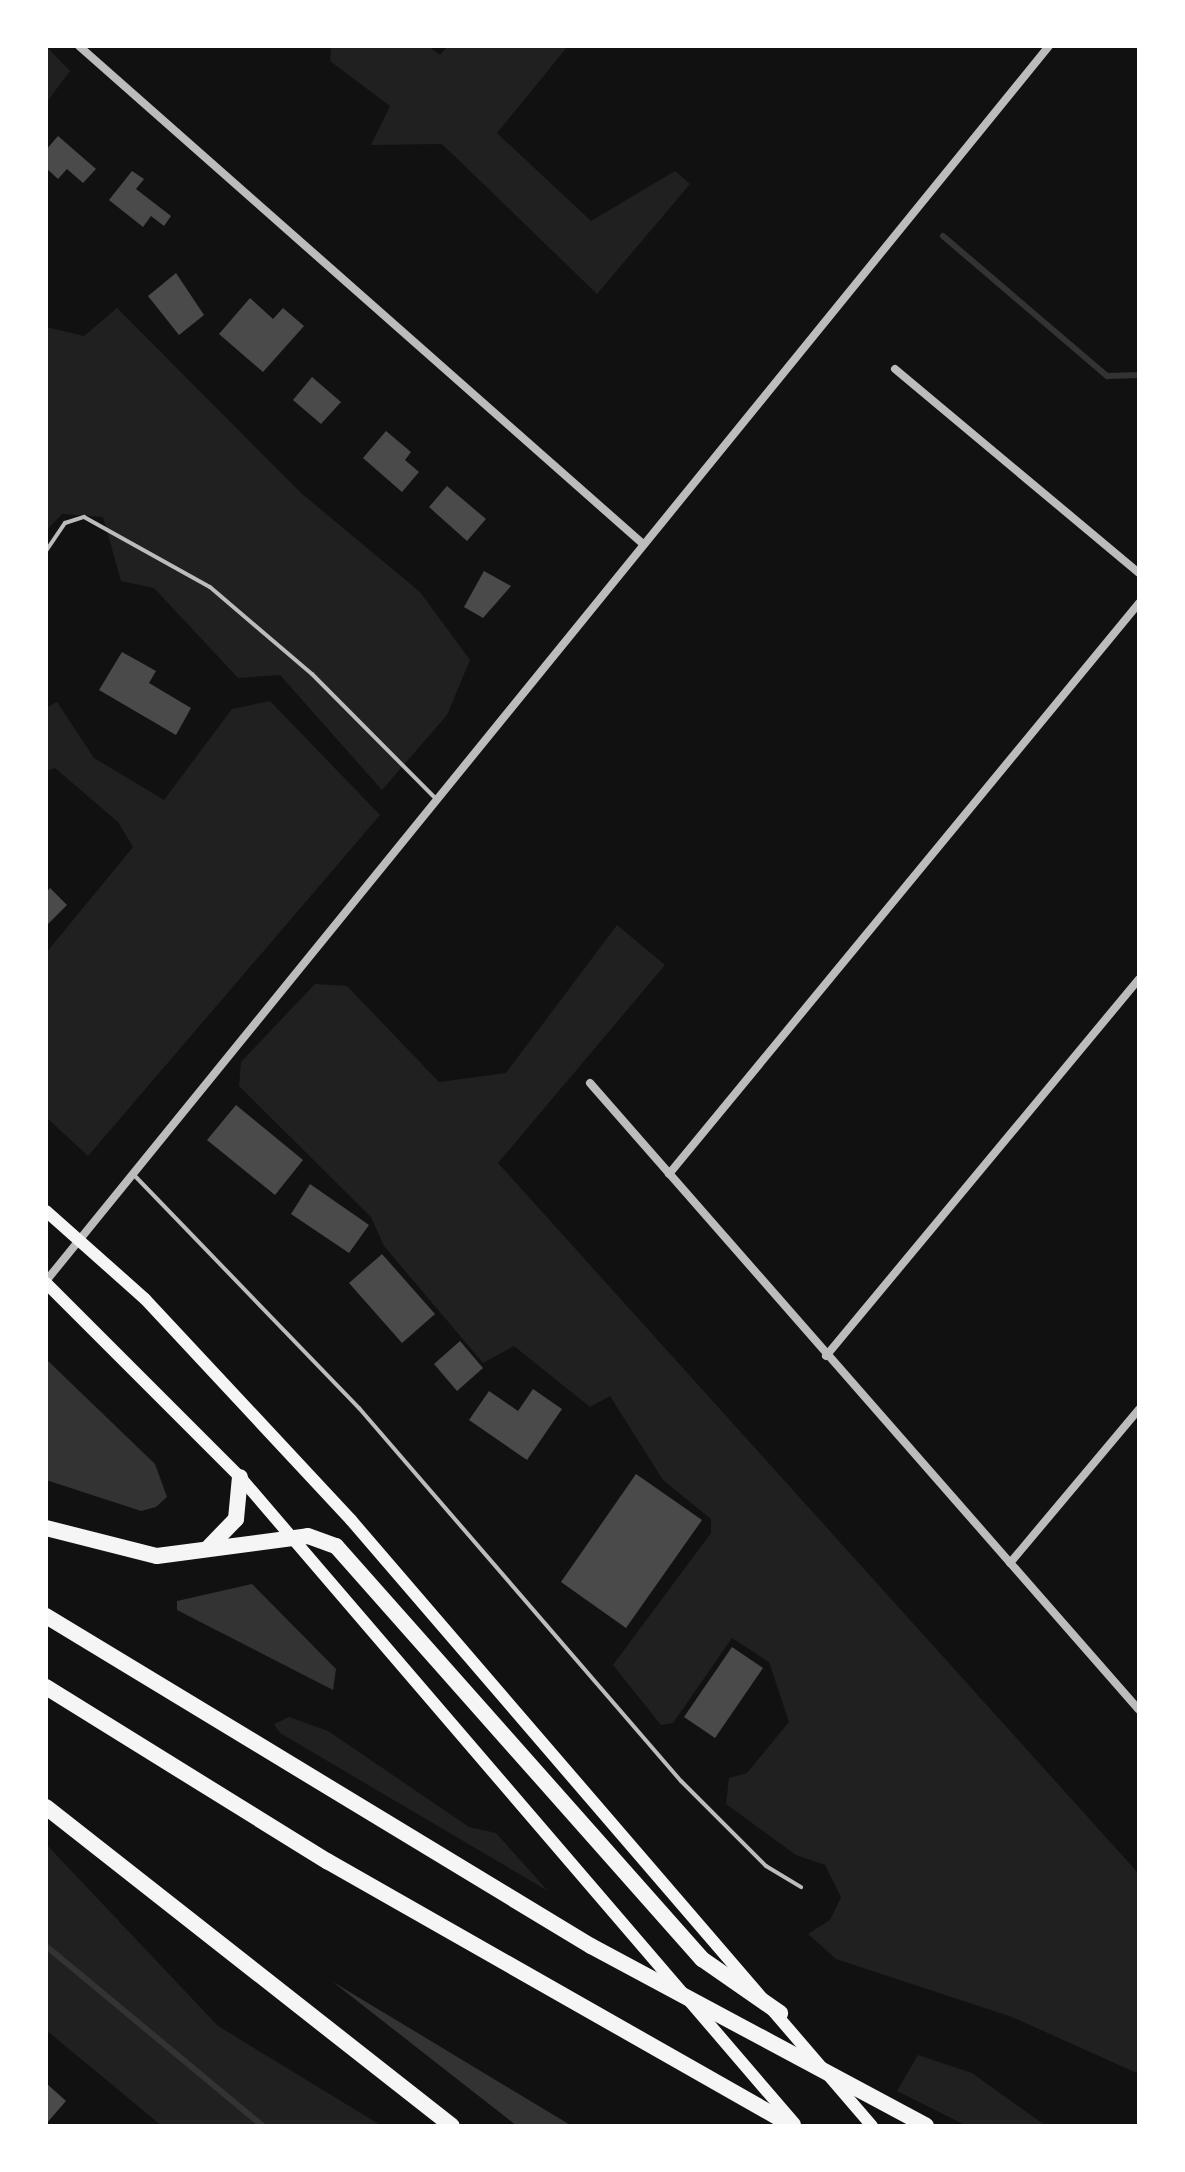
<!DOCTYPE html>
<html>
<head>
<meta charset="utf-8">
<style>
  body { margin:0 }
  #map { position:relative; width:1185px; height:2172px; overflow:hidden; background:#111; font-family:"PT Sans Narrow",sans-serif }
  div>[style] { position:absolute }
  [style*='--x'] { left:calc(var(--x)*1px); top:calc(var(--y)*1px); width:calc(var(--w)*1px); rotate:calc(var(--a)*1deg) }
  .green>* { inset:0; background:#202020 }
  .water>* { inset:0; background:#333 }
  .stream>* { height:6px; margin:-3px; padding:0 3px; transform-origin:3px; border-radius:3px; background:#333 }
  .building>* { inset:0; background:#4a4a4a }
  .service>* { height:4px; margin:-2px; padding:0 2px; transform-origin:2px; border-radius:2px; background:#bcbcbc }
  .minor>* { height:8px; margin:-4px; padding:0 4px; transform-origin:4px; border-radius:4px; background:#bcbcbc }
  .secondary>* { height:12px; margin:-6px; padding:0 6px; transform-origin:6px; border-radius:6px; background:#f5f5f5 }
  .motorway>* { height:16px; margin:-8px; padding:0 8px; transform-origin:8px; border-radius:8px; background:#f5f5f5 }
  span { translate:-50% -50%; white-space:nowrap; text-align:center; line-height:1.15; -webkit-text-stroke:7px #fff; paint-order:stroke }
  .frame { position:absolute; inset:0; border:48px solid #fff; pointer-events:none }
</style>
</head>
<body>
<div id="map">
  <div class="green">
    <i style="clip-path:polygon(46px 46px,70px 71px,46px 103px)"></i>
    <i style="clip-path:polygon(331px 46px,428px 46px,440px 55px,448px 46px,568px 46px,497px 133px,591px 221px,675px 171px,690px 184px,597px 294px,442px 144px,371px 145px,390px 106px,330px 61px)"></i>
    <i style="clip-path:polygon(117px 308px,301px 493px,420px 592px,470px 660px,447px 715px,382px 790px,280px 675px,238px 678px,154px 588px,121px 581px,103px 517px,62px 514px,46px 531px,46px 327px,84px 336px)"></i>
    <i style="clip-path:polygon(270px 701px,380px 815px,88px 1156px,46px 1117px,46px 953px,133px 847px,118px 822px,55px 768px,46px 771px,46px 708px,57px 702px,94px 758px,164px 800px,232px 709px)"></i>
    <i style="clip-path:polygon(617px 925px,665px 965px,498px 1163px,1139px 1874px,1139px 2074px,1012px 2017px,836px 1959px,808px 1934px,830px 1920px,841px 1897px,825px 1865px,796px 1855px,726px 1804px,729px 1778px,747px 1773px,789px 1722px,769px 1662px,732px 1638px,673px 1723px,661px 1725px,613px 1665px,711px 1533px,711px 1519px,663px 1480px,610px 1396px,590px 1407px,514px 1346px,483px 1363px,384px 1246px,371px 1217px,239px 1086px,241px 1062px,315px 984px,347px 986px,439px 1082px,506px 1073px)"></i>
    <i style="clip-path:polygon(289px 1717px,328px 1731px,469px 1827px,496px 1833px,548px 1891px,280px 1733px,274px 1724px)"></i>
    <i style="clip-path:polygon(46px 1844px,218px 2026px,382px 2126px,162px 2126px,46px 2030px)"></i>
    <i style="clip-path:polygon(918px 2055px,972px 2073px,1046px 2126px,967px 2126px,897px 2091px)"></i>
  </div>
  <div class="water">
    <i style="clip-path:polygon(46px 1359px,155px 1464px,167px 1497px,156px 1507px,141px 1511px,46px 1480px)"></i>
    <i style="clip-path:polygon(252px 1584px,336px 1669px,333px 1690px,177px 1610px,177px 1601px)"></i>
    <i style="clip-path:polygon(333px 1982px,572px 2126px,517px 2126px)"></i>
  </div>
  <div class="stream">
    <i style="--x:943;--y:236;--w:216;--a:40.5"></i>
    <i style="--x:1107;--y:376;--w:32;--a:-2"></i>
    <i style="--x:46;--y:1946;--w:282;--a:39.7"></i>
  </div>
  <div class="building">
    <i style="clip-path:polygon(58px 136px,96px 169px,83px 183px,67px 169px,58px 179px,46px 168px,46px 150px)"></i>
    <i style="clip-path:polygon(132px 171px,144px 179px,136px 189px,171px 216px,164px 226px,151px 216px,143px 227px,109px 200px)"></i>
    <i style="clip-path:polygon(176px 273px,204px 315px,179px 335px,148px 296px)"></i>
    <i style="clip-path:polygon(250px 298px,273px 319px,283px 308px,304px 326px,263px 372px,219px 334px)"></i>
    <i style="clip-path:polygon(312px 377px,341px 402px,321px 424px,293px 400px)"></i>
    <i style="clip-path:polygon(386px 431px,411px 452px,405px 460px,419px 472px,402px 492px,363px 458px)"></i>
    <i style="clip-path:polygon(447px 486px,486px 519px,467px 541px,429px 507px)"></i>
    <i style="clip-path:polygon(484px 571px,511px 586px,483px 618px,464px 607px)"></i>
    <i style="clip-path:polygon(122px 652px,156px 671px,149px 683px,191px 708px,176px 735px,99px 690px)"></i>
    <i style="clip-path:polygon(50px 888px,67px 905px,46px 926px,46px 893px)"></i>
    <i style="clip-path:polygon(236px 1105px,303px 1160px,275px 1195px,207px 1140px)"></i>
    <i style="clip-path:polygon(310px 1184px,369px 1225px,349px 1253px,291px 1214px)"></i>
    <i style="clip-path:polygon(382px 1254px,435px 1314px,402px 1343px,349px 1283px)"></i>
    <i style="clip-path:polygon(460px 1341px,483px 1368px,457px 1391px,434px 1364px)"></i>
    <i style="clip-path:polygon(533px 1389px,562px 1409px,527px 1460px,469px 1420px,489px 1391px,518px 1411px)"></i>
    <i style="clip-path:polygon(636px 1474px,702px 1520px,626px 1628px,561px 1582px)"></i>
    <i style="clip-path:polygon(732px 1647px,763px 1668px,715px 1738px,684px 1717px)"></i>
    <i style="clip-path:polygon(46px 2083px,66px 2101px,46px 2124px)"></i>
  </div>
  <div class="service">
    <i style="--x:46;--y:551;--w:34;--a:-56"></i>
    <i style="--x:65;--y:523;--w:20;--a:-18"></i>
    <i style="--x:84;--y:517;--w:144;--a:29.1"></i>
    <i style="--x:210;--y:587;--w:134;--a:40.5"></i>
    <i style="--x:312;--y:674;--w:173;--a:45.2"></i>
    <i style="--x:134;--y:1175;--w:324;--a:46"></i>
    <i style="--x:359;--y:1408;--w:493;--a:49.2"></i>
    <i style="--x:681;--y:1781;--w:120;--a:45"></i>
    <i style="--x:766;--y:1866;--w:41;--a:31"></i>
  </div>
  <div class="minor">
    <i style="--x:79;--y:46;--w:751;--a:41.44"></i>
    <i style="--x:895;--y:369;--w:318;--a:39.9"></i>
    <i style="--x:590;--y:1083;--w:833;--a:48.79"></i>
    <i style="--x:669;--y:1174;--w:740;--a:-50.54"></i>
    <i style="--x:46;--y:1281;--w:1591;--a:-50.92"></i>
    <i style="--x:826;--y:1356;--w:490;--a:-50.3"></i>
    <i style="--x:1010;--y:1563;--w:201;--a:-50"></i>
  </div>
  <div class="secondary">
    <i style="--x:46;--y:1211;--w:132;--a:41.6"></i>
    <i style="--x:145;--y:1299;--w:302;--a:47"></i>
    <i style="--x:351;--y:1520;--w:799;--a:49.31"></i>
    <i style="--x:46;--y:1283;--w:274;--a:45"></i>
    <i style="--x:240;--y:1477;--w:852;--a:49.38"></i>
  </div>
  <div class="motorway">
    <i style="--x:46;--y:1528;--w:114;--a:14.2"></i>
    <i style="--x:157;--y:1556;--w:152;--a:-7.5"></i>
    <i style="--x:308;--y:1536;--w:30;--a:20"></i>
    <i style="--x:336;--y:1546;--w:552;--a:48.45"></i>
    <i style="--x:702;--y:1959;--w:95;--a:34.7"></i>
    <i style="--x:209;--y:1547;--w:39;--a:-46"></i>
    <i style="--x:236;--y:1519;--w:42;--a:-84.6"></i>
    <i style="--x:46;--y:1616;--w:637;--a:31.2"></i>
    <i style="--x:591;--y:1946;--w:380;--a:28.2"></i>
    <i style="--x:46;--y:1687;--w:331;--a:31.8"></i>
    <i style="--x:327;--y:1861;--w:536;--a:29.63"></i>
    <i style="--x:46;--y:1807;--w:516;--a:38.16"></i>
  </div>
  <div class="frame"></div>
</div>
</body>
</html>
